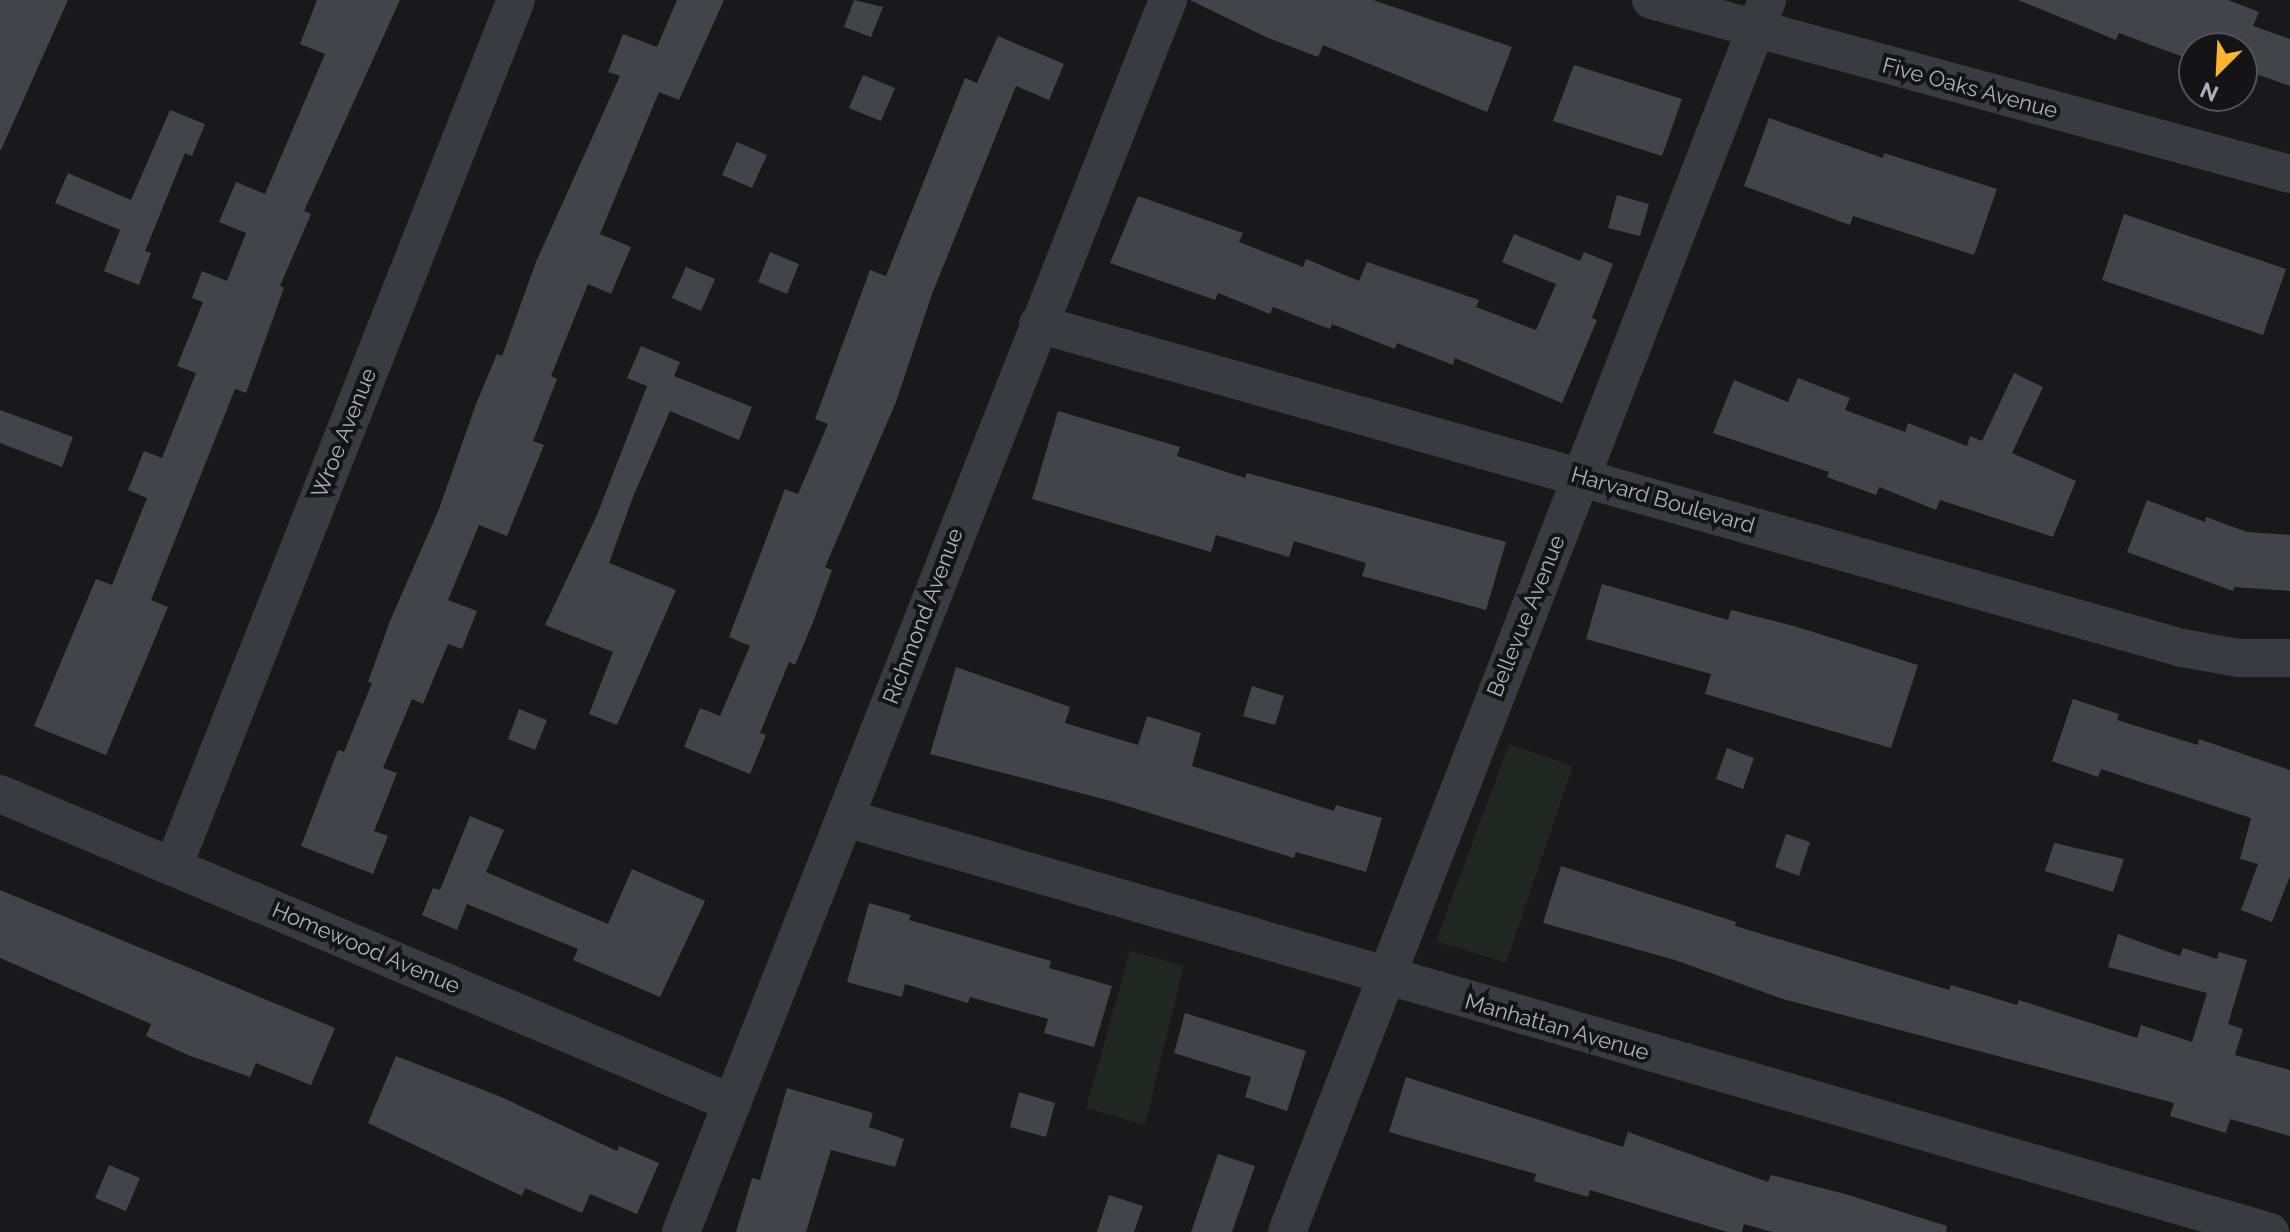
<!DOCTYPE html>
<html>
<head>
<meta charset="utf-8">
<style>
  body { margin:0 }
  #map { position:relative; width:2290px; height:1232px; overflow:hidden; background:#19191c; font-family:Raleway,sans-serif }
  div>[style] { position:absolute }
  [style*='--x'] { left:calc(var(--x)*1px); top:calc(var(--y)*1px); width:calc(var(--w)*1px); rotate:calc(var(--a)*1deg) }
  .green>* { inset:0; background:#1f2720 }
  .building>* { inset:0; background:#434449 }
  .minor>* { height:38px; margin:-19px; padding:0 19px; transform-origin:19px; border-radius:19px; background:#3a3b41 }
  span { translate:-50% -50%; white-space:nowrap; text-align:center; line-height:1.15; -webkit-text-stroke:8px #141417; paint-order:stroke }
  .street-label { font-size:22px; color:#abb1bc }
  .north { position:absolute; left:2178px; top:32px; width:80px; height:80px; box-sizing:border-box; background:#141417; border:2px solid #505359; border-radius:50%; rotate:204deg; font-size:22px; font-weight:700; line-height:32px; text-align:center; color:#abb1bc }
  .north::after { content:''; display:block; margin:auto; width:28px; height:36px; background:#fcb531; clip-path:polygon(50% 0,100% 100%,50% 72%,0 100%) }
</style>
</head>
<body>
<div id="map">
  <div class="green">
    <i style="clip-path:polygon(1509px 744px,1573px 766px,1506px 963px,1436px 941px)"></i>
    <i style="clip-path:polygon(1130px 951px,1184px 966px,1145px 1125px,1086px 1108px)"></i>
  </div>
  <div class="building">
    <i style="clip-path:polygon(0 0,68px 0,1px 150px,0 150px)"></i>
    <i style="clip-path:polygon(317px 0,400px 0,304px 211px,311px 214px,280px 286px,284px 288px,246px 393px,235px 389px,151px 600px,168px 607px,106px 755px,34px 726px,96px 579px,112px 585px,147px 498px,128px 490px,144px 451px,162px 458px,196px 373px,177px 366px,203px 302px,192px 298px,202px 271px,227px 281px,246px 233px,219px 222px,236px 182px,265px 194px,325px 54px,300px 44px)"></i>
    <i style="clip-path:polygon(677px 0,724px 0,679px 100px,659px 92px,600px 234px,631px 247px,611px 294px,588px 284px,551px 376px,557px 379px,533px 441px,544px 445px,507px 536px,479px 525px,448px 600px,477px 611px,462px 649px,448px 644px,423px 704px,412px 699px,383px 768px,397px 773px,374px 831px,388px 836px,373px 874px,301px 846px,338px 750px,344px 752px,372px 683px,368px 682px,390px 621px,439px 509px,476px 404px,497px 354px,502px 356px,536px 262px,620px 76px,608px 72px,623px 34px,657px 47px)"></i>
    <i style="clip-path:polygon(854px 0,883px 7px,871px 37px,844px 27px)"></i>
    <i style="clip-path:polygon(1190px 0,1373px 0,1512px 47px,1487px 112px,1323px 45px,1318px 57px,1266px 37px)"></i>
    <i style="clip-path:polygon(2018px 0,2228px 0,2259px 12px,2253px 26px,2290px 39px,2290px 86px,2242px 69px,2242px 48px,2194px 48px,2194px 61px,2119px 33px,2116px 40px)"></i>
    <i style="clip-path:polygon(998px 36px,1064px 64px,1049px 100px,1016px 86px,932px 294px,896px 402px,825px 567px,832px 570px,813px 622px,795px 665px,789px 662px,760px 733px,766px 735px,750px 774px,684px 747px,700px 708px,720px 716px,750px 646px,729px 637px,785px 489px,798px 494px,828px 424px,815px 419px,870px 270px,886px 276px,965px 78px,977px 83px)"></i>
    <i style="clip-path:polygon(1574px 65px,1682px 99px,1662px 156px,1553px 121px)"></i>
    <i style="clip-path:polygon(863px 75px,895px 88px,881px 121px,849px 108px)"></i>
    <i style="clip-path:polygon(170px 110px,205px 124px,192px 156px,185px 153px,145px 251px,151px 253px,139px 285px,104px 271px,120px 230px,55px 203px,68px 173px,131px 200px)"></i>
    <i style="clip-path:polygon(1769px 118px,1883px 158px,1884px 153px,1997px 189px,1974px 255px,1853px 216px,1850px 225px,1744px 186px)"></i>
    <i style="clip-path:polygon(737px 142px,767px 155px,752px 188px,722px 175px)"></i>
    <i style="clip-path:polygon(1617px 195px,1649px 204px,1640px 236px,1608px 228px)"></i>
    <i style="clip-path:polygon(1138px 196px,1243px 233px,1239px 242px,1303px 267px,1306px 259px,1359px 281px,1367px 262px,1479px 300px,1476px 307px,1536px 330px,1556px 284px,1502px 262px,1514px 234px,1580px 261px,1584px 252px,1613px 264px,1592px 318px,1597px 320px,1562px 403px,1455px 358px,1453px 365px,1397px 343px,1395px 349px,1332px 324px,1330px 329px,1273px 307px,1270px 314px,1218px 293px,1215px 300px,1110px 263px)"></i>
    <i style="clip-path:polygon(2124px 214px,2286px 269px,2263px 335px,2102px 280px)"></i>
    <i style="clip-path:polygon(770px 252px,799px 264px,787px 294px,758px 282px)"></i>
    <i style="clip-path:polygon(686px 267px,715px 279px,701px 311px,672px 298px)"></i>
    <i style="clip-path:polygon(641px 346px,680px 362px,674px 376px,752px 407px,739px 440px,670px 411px,633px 497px,609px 563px,676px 590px,617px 725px,589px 714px,613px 652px,545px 625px,597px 515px,647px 386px,627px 378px)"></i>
    <i style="clip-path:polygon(2014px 373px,2043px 387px,2012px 453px,2076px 481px,2053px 537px,1940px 500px,1936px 510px,1879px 487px,1876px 495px,1827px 477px,1829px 472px,1713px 433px,1734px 380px,1788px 402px,1798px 378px,1850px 398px,1845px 410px,1905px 432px,1908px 423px,1967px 446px,1970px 436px,1982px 441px)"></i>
    <i style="clip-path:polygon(0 410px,73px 437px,62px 467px,0 443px)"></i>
    <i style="clip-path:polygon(1058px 411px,1180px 447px,1177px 456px,1245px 478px,1247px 473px,1506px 542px,1486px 610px,1362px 576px,1366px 563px,1294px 541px,1289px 557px,1216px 535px,1211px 552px,1032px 499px)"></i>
    <i style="clip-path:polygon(2147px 500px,2205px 522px,2206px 517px,2247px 532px,2290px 535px,2290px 591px,2234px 587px,2233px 591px,2127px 552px)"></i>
    <i style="clip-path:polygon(1602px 584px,1728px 620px,1731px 610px,1794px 626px,1918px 665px,1891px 748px,1705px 694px,1711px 674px,1586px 639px)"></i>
    <i style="clip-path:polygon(956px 667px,1070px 707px,1065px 723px,1138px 745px,1147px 716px,1201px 733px,1192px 766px,1334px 811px,1336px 805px,1382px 818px,1366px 872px,1296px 852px,1294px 858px,1111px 801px,930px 754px)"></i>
    <i style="clip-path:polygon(1252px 686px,1284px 696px,1275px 725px,1243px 716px)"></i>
    <i style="clip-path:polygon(2073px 699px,2119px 714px,2117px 720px,2198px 745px,2199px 739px,2290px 770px,2290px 876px,2272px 922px,2241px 910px,2258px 864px,2240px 859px,2251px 818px,2101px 769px,2098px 777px,2052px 761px)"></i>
    <i style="clip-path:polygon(519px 709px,547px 720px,535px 750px,508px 739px)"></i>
    <i style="clip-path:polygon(1727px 748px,1754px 758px,1743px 789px,1716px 779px)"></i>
    <i style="clip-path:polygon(470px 816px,504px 830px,486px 872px,608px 924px,632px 869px,705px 901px,660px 997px,573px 960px,578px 949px,467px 904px,457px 930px,422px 915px,433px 888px,440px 890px)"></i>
    <i style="clip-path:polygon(1786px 834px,1810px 842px,1799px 876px,1775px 867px)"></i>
    <i style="clip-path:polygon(2054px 843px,2124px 859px,2113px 892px,2045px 871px)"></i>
    <i style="clip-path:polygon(1561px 866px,1736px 922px,1735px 926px,1949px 990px,1951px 985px,2017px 1005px,2019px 1000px,2137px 1038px,2141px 1025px,2192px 1042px,2207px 993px,2108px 967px,2118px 934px,2180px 956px,2183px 948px,2217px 959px,2219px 952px,2247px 960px,2228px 1024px,2243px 1029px,2235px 1055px,2290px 1070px,2290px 1136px,2230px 1119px,2226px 1133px,2170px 1116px,2174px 1103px,1783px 999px,1675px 960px,1543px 923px)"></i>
    <i style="clip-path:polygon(0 890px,335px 1028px,311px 1085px,256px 1063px,250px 1077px,188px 1055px,146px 1036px,151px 1024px,0 958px)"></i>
    <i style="clip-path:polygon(869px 903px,911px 915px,909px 920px,1051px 961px,1049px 968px,1112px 986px,1094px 1047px,1044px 1033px,1048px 1019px,970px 997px,968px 1003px,905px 984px,902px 997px,847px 982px)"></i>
    <i style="clip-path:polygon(1185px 1013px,1306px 1051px,1287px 1111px,1245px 1097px,1251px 1077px,1174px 1053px)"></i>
    <i style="clip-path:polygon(396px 1056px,499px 1096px,617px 1151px,619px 1146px,659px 1163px,637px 1214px,590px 1194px,582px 1213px,525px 1188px,522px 1196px,368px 1123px)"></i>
    <i style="clip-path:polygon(1406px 1077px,1623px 1147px,1628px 1132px,1768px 1182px,1771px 1175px,1845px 1194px,1947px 1226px,1946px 1232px,1772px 1232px,1744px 1224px,1742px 1232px,1727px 1232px,1590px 1190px,1588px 1197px,1534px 1181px,1536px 1174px,1389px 1132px)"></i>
    <i style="clip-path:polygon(787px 1088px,873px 1113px,869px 1127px,904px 1139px,895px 1167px,831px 1150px,806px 1232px,736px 1232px,752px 1178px,760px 1180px)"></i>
    <i style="clip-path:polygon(1019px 1092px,1055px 1103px,1046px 1137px,1010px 1127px)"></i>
    <i style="clip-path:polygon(1218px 1154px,1255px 1166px,1232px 1232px,1191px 1232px)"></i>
    <i style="clip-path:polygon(109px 1165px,140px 1178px,126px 1211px,95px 1198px)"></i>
    <i style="clip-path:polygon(1109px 1195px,1143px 1206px,1134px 1232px,1097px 1232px)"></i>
  </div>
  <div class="minor">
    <i style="--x:1651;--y:0;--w:662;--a:15.23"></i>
    <i style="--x:1038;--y:324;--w:1189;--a:15.81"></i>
    <i style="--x:2182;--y:648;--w:58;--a:10"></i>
    <i style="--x:2239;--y:658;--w:51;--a:0"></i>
    <i style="--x:0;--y:794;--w:795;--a:22.89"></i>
    <i style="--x:845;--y:818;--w:1484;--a:16.2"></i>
    <i style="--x:173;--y:867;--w:932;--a:-68.42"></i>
    <i style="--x:681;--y:1232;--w:1325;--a:-68.43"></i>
    <i style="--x:1287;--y:1232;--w:1322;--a:-68.71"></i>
  </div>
  <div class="street-label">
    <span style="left:1970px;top:88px;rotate:15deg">Five Oaks Avenue</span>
    <span style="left:344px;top:433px;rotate:-68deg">Wroe Avenue</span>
    <span style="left:1663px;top:500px;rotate:16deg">Harvard Boulevard</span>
    <span style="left:923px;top:616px;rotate:-69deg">Richmond Avenue</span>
    <span style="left:1526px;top:616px;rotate:-68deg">Bellevue Avenue</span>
    <span style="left:366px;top:948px;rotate:23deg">Homewood Avenue</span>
    <span style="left:1557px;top:1027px;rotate:16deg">Manhattan Avenue</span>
  </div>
  <div class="north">N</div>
</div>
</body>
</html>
